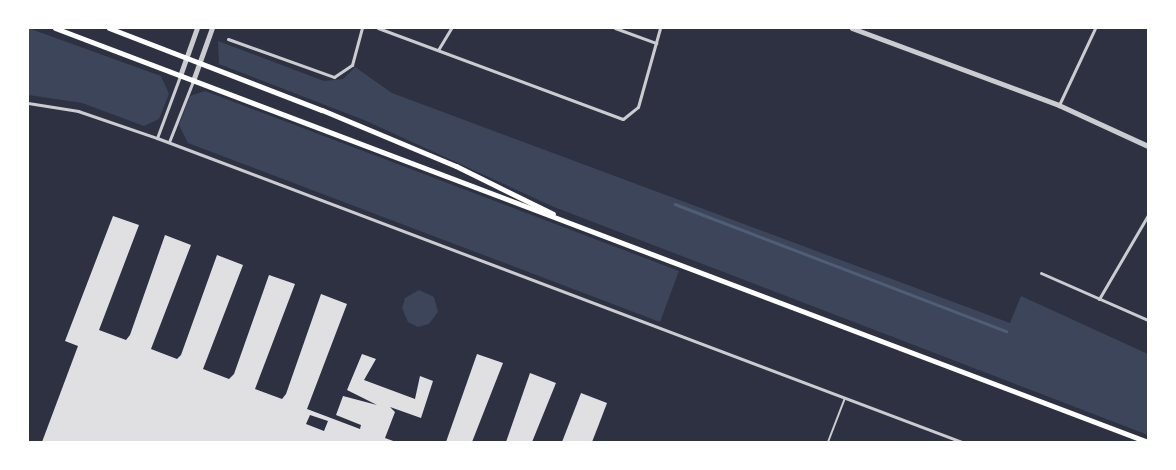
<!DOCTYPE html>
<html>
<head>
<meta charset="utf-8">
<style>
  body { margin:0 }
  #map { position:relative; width:1176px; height:470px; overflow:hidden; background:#2d3142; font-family:"Sofia Sans Condensed",sans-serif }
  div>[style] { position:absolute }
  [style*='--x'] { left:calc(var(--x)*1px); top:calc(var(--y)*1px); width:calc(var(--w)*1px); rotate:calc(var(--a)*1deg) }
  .green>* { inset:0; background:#3c4559 }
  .stream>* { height:2.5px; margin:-1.25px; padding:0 1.25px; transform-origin:1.25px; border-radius:1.25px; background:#4f5d75 }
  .building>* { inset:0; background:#e0e0e3 }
  .service>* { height:2px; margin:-1px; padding:0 1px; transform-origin:1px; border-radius:1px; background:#caccd0 }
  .minor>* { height:3px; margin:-1.5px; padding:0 1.5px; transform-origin:1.5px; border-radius:1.5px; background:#caccd0 }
  .tertiary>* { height:4.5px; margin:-2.25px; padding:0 2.25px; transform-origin:2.25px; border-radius:2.25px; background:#caccd0 }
  .secondary>* { height:5px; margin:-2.5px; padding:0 2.5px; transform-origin:2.5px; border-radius:2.5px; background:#fff }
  span { translate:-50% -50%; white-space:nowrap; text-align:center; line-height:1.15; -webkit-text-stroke:4px #fff; paint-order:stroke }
  .frame { position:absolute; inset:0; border:29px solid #fff; pointer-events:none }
</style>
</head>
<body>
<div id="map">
  <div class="green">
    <i style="clip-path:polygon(28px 28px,161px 76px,169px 94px,159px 119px,144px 126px,82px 103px,28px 95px)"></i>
    <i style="clip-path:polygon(218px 41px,324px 81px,343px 79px,355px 67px,392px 93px,1010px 323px,1021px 296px,1148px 354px,1148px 435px,554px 207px,364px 120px,219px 64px)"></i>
    <i style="clip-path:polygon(205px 91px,679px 271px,660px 322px,188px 143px,179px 125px,190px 96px)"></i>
    <i style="clip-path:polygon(419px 290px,434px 297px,438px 312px,429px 324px,418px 327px,408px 322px,402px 308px,405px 298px)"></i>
  </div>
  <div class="stream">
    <i style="--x:675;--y:204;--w:355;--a:21"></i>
  </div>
  <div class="building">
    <i style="clip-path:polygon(evenodd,113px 216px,139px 225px,99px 330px,126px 340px,130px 335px,165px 235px,191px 245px,151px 349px,177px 359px,181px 355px,217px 255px,243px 265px,203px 369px,229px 379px,234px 374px,269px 275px,295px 284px,255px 389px,282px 399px,286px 394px,321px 294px,347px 304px,307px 409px,360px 429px,361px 425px,336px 415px,343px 396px,377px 405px,347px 390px,362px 354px,376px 359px,364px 380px,415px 399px,420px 376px,433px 381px,421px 418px,390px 407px,395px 412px,385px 438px,396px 442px,42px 442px,78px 346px,65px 341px,113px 216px,310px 415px,328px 421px,324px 431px,306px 424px,310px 415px)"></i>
    <i style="clip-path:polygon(477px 354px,503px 363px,472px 442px,446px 442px)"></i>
    <i style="clip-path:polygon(530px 373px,556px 383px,532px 442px,506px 442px)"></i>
    <i style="clip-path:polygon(581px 393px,607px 403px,599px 424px,592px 442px,562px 442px)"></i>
  </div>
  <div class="service">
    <i style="--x:828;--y:442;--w:47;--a:-68.9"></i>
  </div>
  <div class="minor">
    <i style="--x:378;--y:28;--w:261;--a:20.4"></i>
    <i style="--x:623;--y:119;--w:19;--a:-39"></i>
    <i style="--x:638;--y:107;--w:82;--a:-74.4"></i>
    <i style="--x:615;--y:28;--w:44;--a:20.1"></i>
    <i style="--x:228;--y:39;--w:113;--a:19.7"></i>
    <i style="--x:334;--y:77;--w:22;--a:-34"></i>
    <i style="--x:352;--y:65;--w:38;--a:-75"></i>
    <i style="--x:438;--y:50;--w:26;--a:-59"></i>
    <i style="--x:28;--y:103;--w:51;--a:9.1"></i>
    <i style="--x:78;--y:111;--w:83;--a:18.9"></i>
    <i style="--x:157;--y:138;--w:860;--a:20.69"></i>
    <i style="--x:1059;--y:105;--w:85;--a:-64.9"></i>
    <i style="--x:157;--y:138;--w:66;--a:-69.6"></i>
    <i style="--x:169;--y:142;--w:66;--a:-68.5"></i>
    <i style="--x:1041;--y:273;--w:117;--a:23.7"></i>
    <i style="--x:1099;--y:299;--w:97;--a:-59.7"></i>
  </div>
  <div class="tertiary">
    <i style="--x:852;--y:28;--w:221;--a:20.4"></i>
    <i style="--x:1059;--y:105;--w:98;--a:24.7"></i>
    <i style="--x:180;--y:76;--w:51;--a:-70.5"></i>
    <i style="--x:193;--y:81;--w:56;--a:-70.3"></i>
  </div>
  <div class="secondary">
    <i style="--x:55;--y:28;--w:1169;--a:20.75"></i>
    <i style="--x:109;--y:28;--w:228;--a:21.1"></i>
    <i style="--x:322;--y:110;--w:145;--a:22.7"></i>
    <i style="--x:456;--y:166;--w:108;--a:26.3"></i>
  </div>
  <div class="frame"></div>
</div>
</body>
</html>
